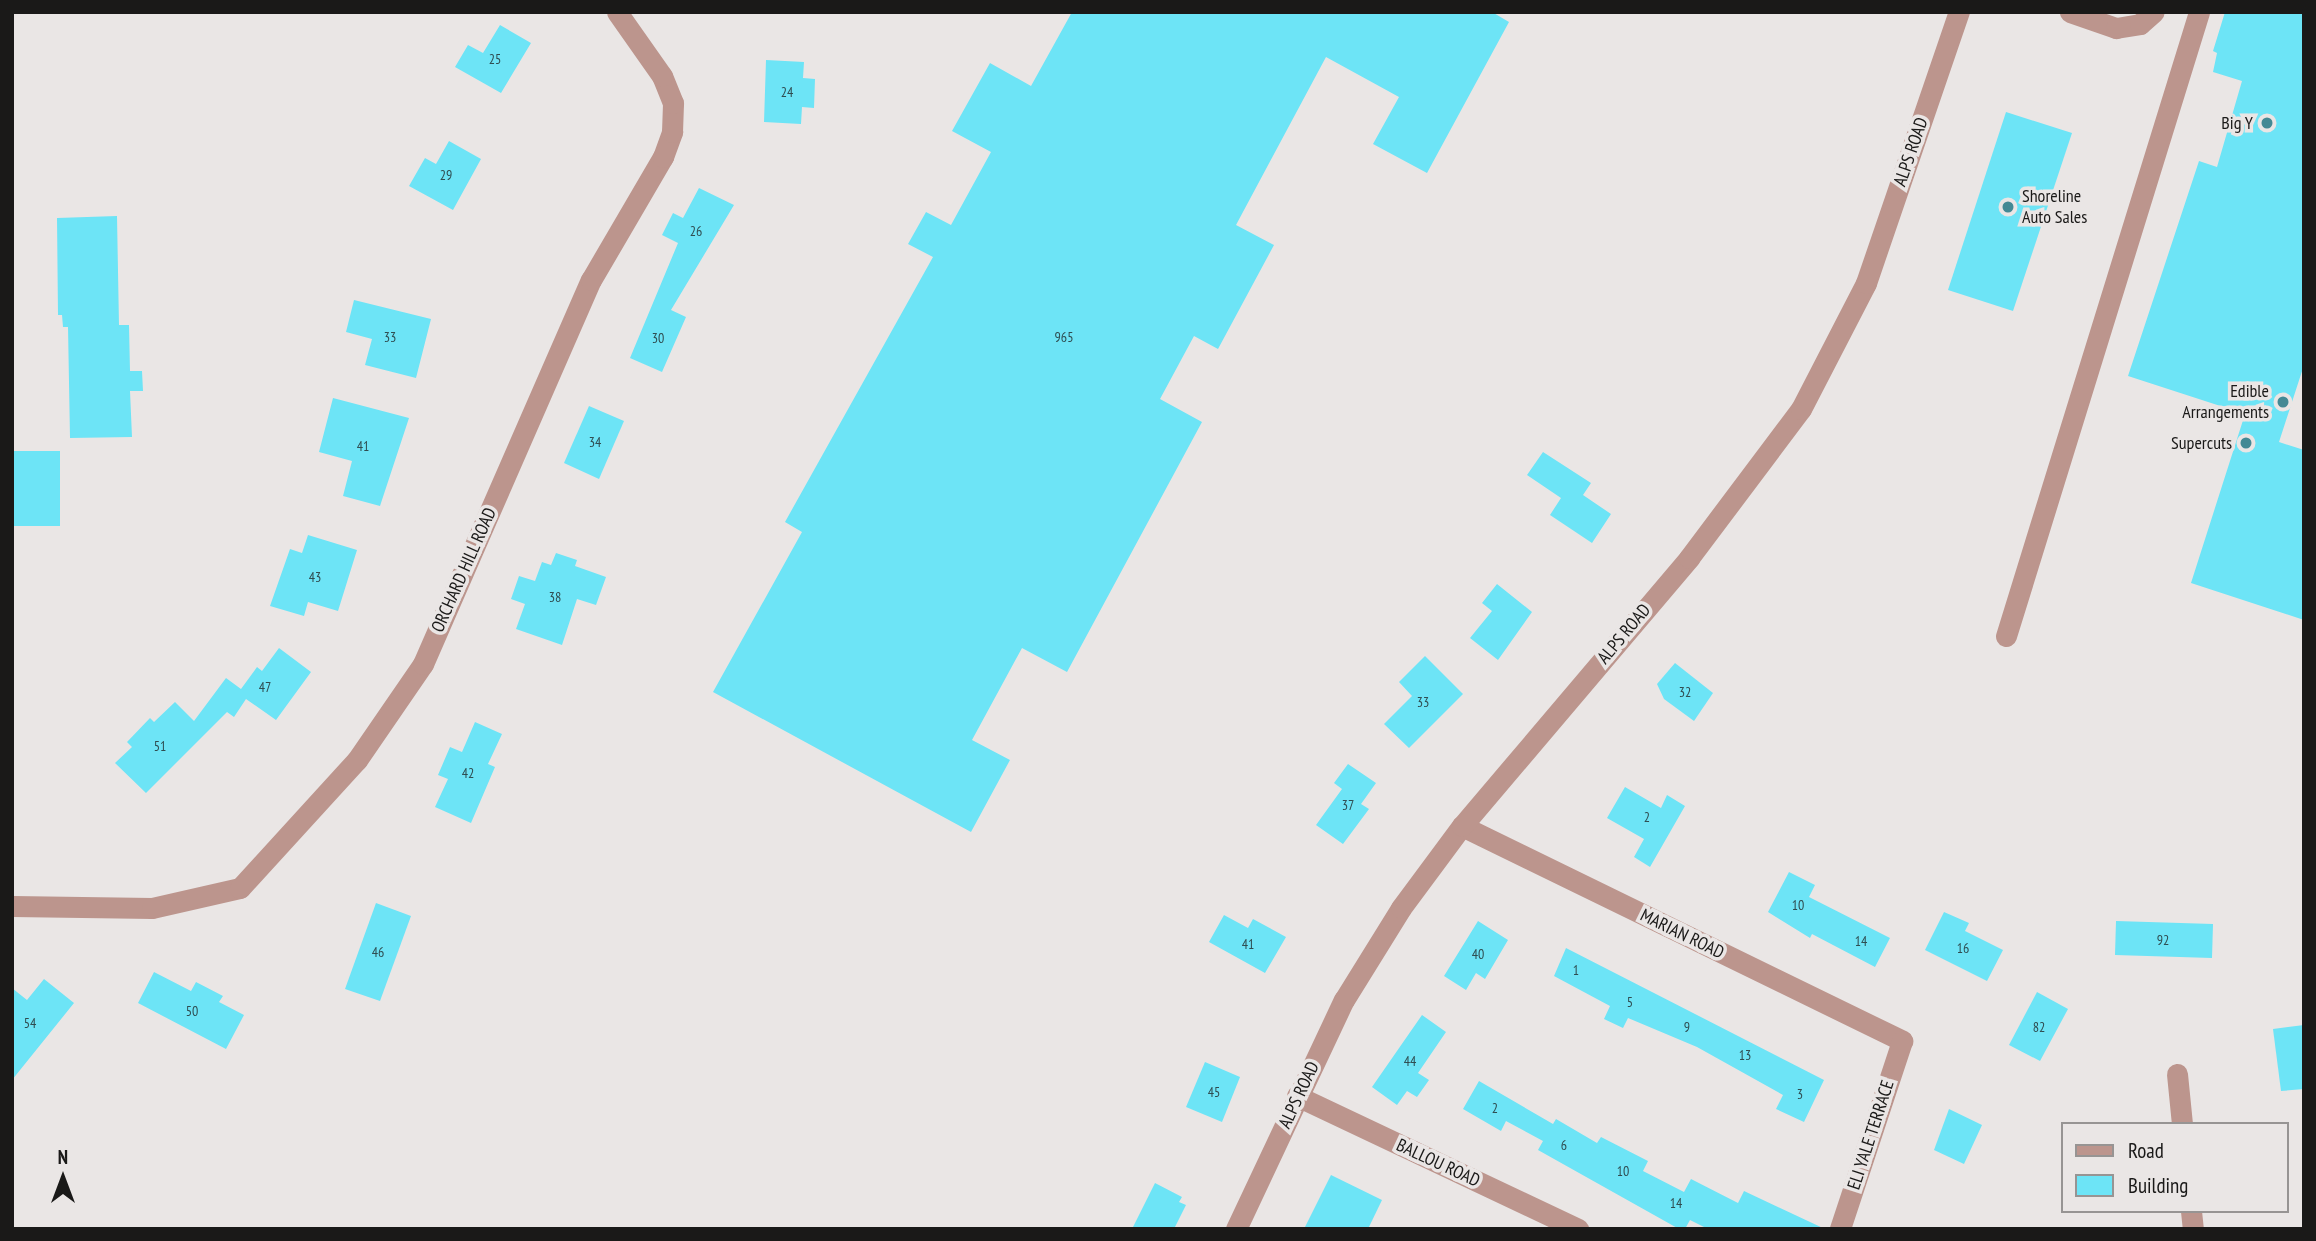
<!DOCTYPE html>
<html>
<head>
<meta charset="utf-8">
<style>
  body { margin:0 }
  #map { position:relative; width:2316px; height:1241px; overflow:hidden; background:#eae6e5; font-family:"PT Sans Narrow",sans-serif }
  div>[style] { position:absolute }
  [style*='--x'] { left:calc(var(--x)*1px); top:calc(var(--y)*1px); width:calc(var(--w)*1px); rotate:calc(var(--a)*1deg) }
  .building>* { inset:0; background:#6de4f6 }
  .minor>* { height:21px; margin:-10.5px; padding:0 10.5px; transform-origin:10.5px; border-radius:10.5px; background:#bc958d }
  .dots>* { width:19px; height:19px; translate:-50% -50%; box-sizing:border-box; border:4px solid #eae6e5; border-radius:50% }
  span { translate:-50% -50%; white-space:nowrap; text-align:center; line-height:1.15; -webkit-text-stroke:7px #eae6e5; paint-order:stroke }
  .number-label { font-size:14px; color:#2f4c50 }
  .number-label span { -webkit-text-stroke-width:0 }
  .poi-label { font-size:18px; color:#1a1918 }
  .right { translate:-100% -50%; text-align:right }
  .left { translate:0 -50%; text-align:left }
  .street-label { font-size:18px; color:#1a1918 }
  .frame { position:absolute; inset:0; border:14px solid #1a1918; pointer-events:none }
  .legend { position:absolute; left:2061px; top:1122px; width:228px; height:91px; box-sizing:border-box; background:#eae6e5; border:2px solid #979493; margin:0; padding:9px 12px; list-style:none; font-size:21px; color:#1a1918 }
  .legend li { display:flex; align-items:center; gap:14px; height:35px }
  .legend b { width:35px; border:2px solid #979493 }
  .north { position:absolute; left:28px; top:1143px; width:70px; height:70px; -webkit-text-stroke:5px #eae6e5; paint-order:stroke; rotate:0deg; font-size:19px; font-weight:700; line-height:28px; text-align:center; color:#1a1918 }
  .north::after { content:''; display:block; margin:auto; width:24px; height:32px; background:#1a1918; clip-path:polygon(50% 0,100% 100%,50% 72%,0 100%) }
</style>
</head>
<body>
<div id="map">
  <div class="building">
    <i style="clip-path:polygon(1072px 12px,1492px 12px,1509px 22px,1427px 173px,1373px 144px,1399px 97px,1326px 57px,1236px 225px,1274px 245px,1218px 349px,1194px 336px,1160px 399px,1202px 422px,1067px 672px,1022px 648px,972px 740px,1010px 760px,971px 832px,713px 692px,802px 532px,785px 522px,933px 257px,908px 244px,926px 212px,951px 225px,991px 152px,952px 131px,990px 63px,1031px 86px)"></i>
    <i style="clip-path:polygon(2225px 12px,2304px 12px,2304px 365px,2279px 442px,2304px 450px,2304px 620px,2191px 583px,2245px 414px,2128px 376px,2199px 161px,2217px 167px,2242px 81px,2213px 72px,2217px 53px,2213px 51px)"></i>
    <i style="clip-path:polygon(500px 25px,531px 43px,501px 93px,455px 67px,468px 45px,483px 53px)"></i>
    <i style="clip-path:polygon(766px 60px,804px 62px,803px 78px,815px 79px,814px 108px,802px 107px,801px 124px,764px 122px)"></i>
    <i style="clip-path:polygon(2006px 112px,2072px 133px,2013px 311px,1948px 290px)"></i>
    <i style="clip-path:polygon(449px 141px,481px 159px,453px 210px,409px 186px,425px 158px,436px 164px)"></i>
    <i style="clip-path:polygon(699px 188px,734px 205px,671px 310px,686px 317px,662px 372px,630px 358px,678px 243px,662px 235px,673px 213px,683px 218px)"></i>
    <i style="clip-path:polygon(117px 216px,119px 325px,129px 325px,130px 371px,142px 371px,143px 391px,130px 391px,132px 437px,70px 438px,68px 327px,63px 327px,62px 315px,58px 315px,57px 218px)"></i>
    <i style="clip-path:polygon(354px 300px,431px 319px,416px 378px,365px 365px,372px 339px,346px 332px)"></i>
    <i style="clip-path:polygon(333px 398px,409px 418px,380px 506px,343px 496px,352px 461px,319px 452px)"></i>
    <i style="clip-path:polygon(589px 406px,624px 421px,599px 479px,564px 463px)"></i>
    <i style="clip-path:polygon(12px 451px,60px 451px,60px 526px,12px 526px)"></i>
    <i style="clip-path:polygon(1543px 452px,1591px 483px,1583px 495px,1611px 514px,1592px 543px,1550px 515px,1561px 498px,1527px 475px)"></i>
    <i style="clip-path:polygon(308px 535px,357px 550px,338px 611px,308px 602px,304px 616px,270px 606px,290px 549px,302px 553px)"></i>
    <i style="clip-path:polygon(556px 553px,577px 560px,575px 566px,606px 577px,596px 605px,577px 599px,562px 645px,516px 629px,525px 604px,511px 599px,519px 576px,535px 581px,542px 562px,551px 565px)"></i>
    <i style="clip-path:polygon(1497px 584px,1532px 612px,1498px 660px,1470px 638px,1492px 611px,1482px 603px)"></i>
    <i style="clip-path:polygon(279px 648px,311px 672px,276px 720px,246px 699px,234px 717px,227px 712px,146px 793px,115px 763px,132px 747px,127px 742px,150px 718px,154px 722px,175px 702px,194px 721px,226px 678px,241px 689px,257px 667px,262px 671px)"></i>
    <i style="clip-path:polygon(1425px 656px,1463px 694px,1409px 748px,1384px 724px,1412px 696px,1399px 682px)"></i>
    <i style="clip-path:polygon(1675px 663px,1713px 693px,1694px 721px,1664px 699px,1657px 684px)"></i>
    <i style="clip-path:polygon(475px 722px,502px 734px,488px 764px,495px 767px,471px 823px,435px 807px,448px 779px,438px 775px,450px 747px,462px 752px)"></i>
    <i style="clip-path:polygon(1348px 764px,1376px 783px,1361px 804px,1369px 809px,1343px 844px,1316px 825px,1342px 789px,1334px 783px)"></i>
    <i style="clip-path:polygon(1625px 787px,1661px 808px,1667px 795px,1685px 806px,1650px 867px,1634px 857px,1644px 839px,1607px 818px)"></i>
    <i style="clip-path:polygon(1789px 872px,1815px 885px,1809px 897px,1890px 938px,1875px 967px,1812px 934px,1810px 938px,1768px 912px)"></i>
    <i style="clip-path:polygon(376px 903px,411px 916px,380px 1001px,345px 989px)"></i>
    <i style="clip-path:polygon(1944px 912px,1969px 923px,1965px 931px,2003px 950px,1987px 981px,1925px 950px)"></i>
    <i style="clip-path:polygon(1224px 915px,1248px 928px,1253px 919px,1286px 937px,1265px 973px,1209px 942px)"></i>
    <i style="clip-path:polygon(1478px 921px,1508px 940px,1485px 979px,1476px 973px,1466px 990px,1444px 976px)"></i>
    <i style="clip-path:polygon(2116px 921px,2213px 924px,2212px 958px,2115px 955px)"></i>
    <i style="clip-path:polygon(1566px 948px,1824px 1080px,1804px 1122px,1776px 1109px,1783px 1095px,1697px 1047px,1628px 1018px,1623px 1028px,1604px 1019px,1610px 1006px,1554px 976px)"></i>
    <i style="clip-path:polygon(154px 972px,191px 991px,196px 982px,223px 996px,219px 1002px,244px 1015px,226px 1049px,138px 1003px)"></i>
    <i style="clip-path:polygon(44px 979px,74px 1003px,12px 1080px,12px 988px,27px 1000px)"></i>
    <i style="clip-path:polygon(2037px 992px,2068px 1009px,2040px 1061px,2009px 1045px)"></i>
    <i style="clip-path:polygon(1422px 1015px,1446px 1032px,1418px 1073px,1429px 1080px,1417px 1097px,1407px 1091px,1397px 1105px,1372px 1087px)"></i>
    <i style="clip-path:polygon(2304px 1025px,2304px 1089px,2281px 1091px,2273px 1029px)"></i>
    <i style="clip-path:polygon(1205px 1062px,1240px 1077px,1222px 1122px,1186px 1107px)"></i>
    <i style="clip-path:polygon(1479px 1081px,1553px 1124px,1556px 1119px,1597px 1143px,1601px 1137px,1648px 1161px,1643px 1171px,1684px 1192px,1691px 1179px,1738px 1203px,1744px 1191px,1825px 1229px,1708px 1229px,1690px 1220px,1685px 1229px,1679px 1229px,1538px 1150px,1543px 1141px,1506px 1121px,1501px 1131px,1463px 1109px)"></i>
    <i style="clip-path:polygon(1949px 1109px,1982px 1125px,1964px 1164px,1934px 1150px)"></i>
    <i style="clip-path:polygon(1331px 1175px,1382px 1200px,1368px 1229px,1304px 1229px)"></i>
    <i style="clip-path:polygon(1155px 1183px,1182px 1197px,1179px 1202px,1186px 1205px,1174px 1229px,1132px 1229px)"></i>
  </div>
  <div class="minor">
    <i style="--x:2070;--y:12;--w:49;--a:19.2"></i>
    <i style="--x:2116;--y:28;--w:24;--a:-9"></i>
    <i style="--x:2140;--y:24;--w:18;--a:-41"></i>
    <i style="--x:2006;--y:636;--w:653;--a:-72.81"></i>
    <i style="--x:1462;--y:826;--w:490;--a:26"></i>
    <i style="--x:1902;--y:1041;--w:198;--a:108.3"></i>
    <i style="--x:12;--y:906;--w:140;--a:0.8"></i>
    <i style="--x:152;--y:908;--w:90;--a:-12.8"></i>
    <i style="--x:240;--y:888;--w:173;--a:-47.6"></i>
    <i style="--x:357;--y:760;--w:116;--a:-55.5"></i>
    <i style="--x:423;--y:664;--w:419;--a:-66.4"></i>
    <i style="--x:591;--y:280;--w:143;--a:-59.7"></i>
    <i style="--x:663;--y:157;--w:27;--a:-70"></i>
    <i style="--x:672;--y:132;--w:29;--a:-88"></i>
    <i style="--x:673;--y:103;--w:29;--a:-112"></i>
    <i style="--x:662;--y:76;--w:78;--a:-125.1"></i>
    <i style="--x:2177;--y:1074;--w:50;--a:84.3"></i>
    <i style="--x:1297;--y:1096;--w:311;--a:25.3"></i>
    <i style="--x:2191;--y:1211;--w:18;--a:84"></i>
    <i style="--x:1236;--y:1229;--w:253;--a:-64.8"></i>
    <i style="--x:1344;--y:1000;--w:108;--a:-58.2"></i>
    <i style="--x:1401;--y:908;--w:102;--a:-53.4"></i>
    <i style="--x:1462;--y:826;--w:351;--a:-49.7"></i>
    <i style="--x:1689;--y:558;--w:186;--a:-53.1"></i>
    <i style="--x:1801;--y:409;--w:142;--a:-62.7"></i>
    <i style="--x:1866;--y:283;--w:287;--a:-71.1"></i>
  </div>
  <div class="dots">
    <i style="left:2267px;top:123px;background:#438994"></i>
    <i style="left:2008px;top:207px;background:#438994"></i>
    <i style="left:2283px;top:402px;background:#438994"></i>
    <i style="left:2246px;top:443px;background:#438994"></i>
  </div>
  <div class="number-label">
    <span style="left:495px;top:59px">25</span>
    <span style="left:787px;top:92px">24</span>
    <span style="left:446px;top:175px">29</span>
    <span style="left:696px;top:231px">26</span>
    <span style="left:390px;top:337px">33</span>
    <span style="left:1064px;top:337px">965</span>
    <span style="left:658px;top:338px">30</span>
    <span style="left:595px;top:442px">34</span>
    <span style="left:363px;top:446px">41</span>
    <span style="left:315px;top:577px">43</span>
    <span style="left:555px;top:597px">38</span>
    <span style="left:265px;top:687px">47</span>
    <span style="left:1685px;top:692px">32</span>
    <span style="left:1423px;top:702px">33</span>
    <span style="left:160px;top:746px">51</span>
    <span style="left:468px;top:773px">42</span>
    <span style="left:1348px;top:805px">37</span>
    <span style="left:1647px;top:817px">2</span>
    <span style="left:1798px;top:905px">10</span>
    <span style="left:2163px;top:940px">92</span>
    <span style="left:1861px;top:941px">14</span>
    <span style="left:1248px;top:944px">41</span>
    <span style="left:1963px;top:948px">16</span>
    <span style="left:378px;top:952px">46</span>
    <span style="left:1478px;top:954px">40</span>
    <span style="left:1576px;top:970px">1</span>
    <span style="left:1630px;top:1002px">5</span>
    <span style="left:192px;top:1011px">50</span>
    <span style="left:30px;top:1023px">54</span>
    <span style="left:1687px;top:1027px">9</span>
    <span style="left:2039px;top:1027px">82</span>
    <span style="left:1745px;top:1055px">13</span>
    <span style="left:1410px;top:1061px">44</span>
    <span style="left:1214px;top:1092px">45</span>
    <span style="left:1800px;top:1094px">3</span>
    <span style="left:1495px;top:1108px">2</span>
    <span style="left:1564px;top:1145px">6</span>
    <span style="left:1623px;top:1171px">10</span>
    <span style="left:1676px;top:1203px">14</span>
  </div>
  <div class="poi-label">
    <span class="right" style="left:2253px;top:123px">Big Y</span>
    <span class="left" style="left:2022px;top:207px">Shoreline<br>Auto Sales</span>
    <span class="right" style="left:2269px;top:402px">Edible<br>Arrangements</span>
    <span class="right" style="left:2232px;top:443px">Supercuts</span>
  </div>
  <div class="street-label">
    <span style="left:1911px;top:152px;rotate:-71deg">ALPS ROAD</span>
    <span style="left:464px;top:570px;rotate:-66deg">ORCHARD HILL ROAD</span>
    <span style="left:1624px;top:634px;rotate:-50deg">ALPS ROAD</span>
    <span style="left:1682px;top:934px;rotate:26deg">MARIAN ROAD</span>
    <span style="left:1299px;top:1095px;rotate:-65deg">ALPS ROAD</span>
    <span style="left:1871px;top:1135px;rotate:-72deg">ELI YALE TERRACE</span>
    <span style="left:1438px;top:1163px;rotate:25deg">BALLOU ROAD</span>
  </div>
  <div class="frame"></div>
  <ul class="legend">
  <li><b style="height:9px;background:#bc958d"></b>Road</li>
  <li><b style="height:19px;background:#6de4f6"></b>Building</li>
  </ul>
  <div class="north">N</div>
</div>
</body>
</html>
